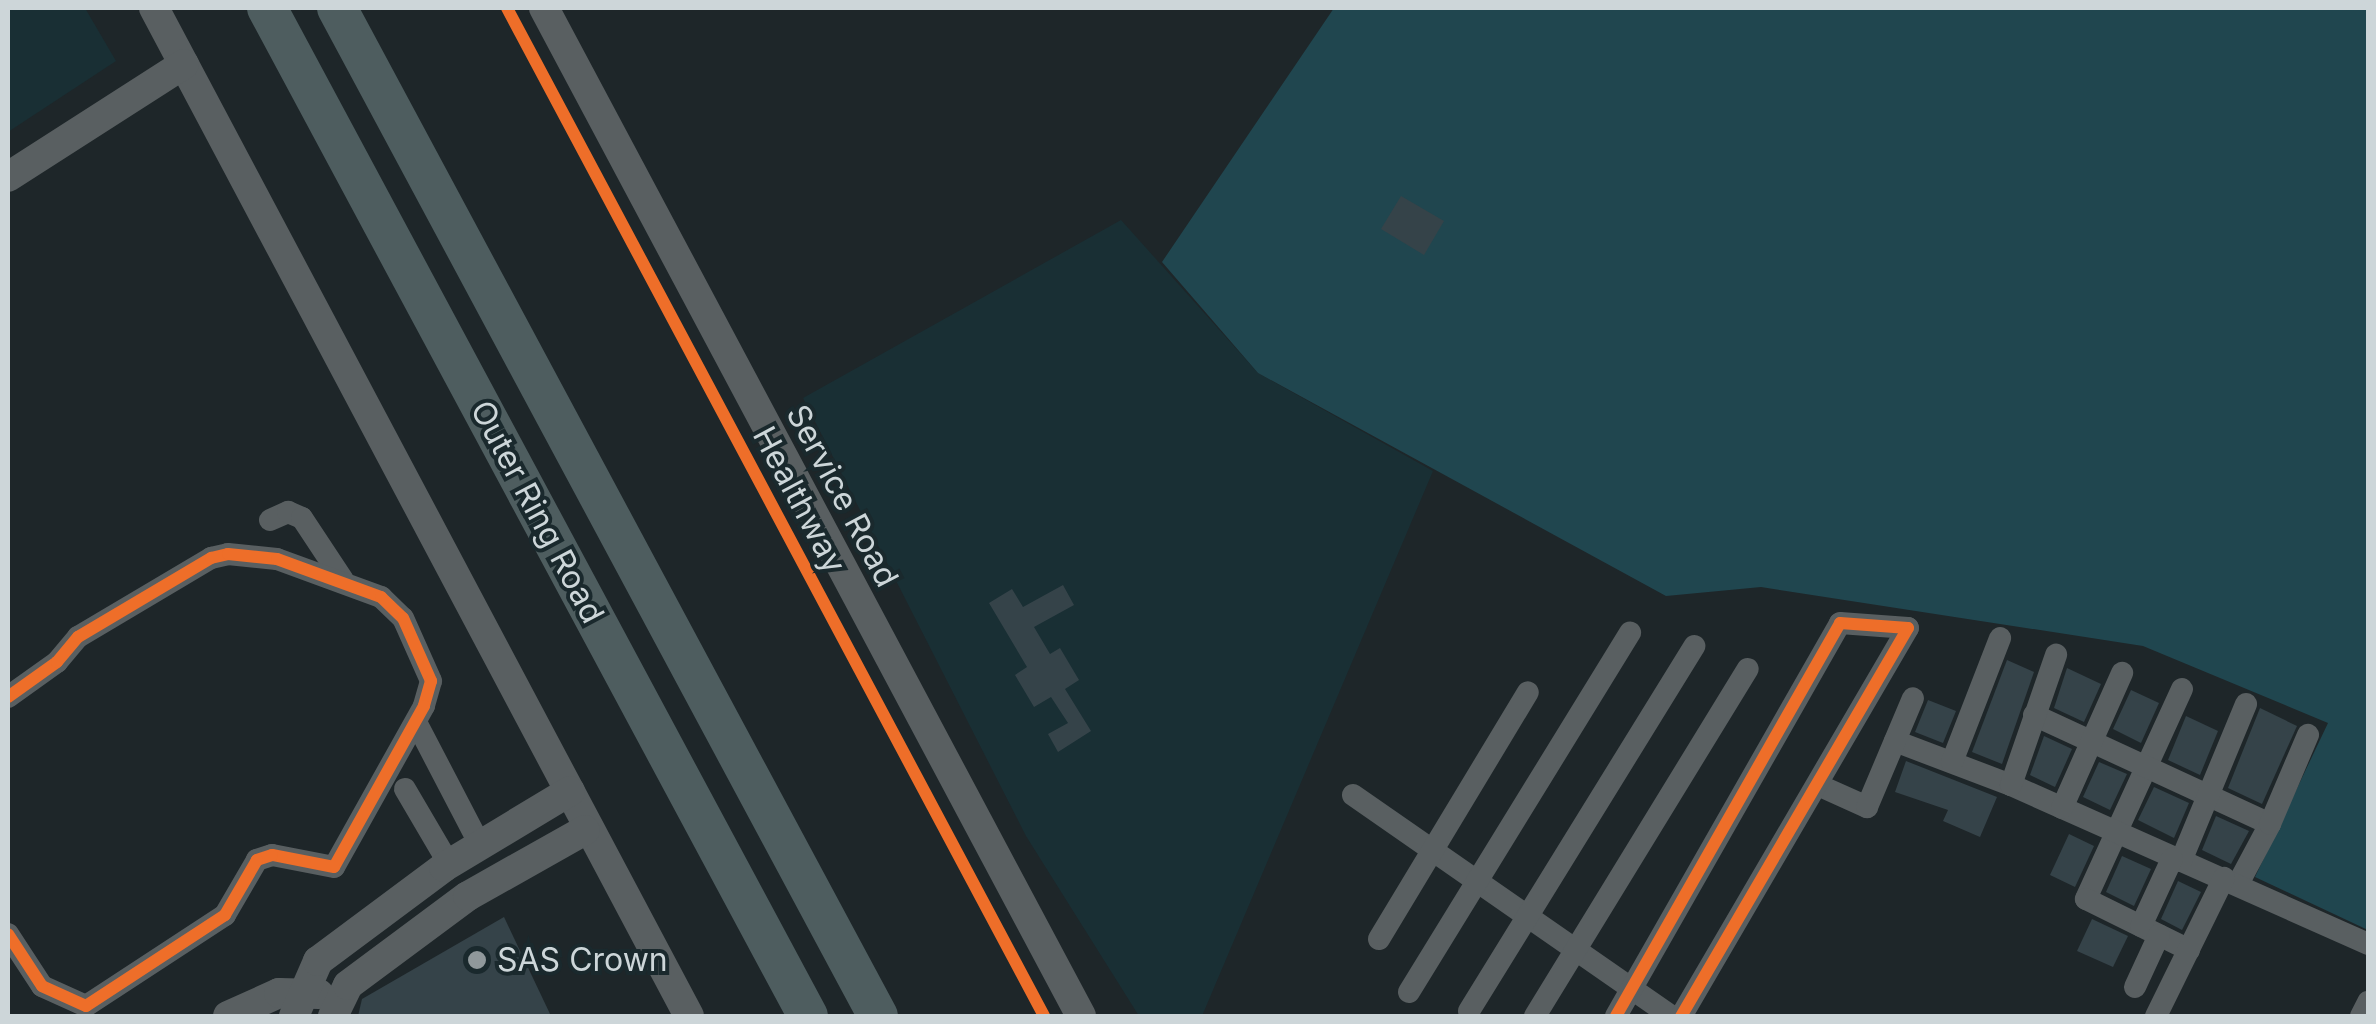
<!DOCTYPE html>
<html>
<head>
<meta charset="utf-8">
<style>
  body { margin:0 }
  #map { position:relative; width:2376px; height:1024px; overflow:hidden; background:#1e2629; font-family:Inter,sans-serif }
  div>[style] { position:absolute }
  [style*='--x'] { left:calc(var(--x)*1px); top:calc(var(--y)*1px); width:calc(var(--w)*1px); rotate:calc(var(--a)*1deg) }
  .built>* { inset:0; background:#192f34 }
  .green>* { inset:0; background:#20464f }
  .building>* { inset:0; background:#354349 }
  .street>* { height:22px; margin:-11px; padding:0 11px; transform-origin:11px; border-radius:11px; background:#595f61 }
  .secondary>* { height:30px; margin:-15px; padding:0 15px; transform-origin:15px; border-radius:15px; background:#595f61 }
  .highway>* { height:40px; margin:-20px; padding:0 20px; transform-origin:20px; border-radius:20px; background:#4e5d5f }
  .cycleway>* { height:12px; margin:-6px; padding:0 6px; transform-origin:6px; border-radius:6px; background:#ee6e29 }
  .dots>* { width:28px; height:28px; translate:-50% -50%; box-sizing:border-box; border:5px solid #1a292d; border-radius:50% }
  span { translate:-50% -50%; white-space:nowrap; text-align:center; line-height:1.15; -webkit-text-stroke:8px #1a292d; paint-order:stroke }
  .street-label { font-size:32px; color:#cdd6d9 }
  .poi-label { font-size:32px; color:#cdd6d9 }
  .left { translate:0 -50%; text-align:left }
  .frame { position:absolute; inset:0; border:10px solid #cdd6d9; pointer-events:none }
</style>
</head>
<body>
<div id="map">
  <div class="built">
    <i style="clip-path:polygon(8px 8px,85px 8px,116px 61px,8px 132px)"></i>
    <i style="clip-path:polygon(1121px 220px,1258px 373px,1433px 471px,1202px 1016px,1139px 1016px,1026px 836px,803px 398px)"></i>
  </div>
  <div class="green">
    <i style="clip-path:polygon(1334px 8px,2368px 8px,2368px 930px,2255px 877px,2328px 723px,2143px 646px,1761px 587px,1666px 596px,1258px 373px,1162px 262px)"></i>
  </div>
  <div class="building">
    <i style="clip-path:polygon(1401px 196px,1444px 221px,1424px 255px,1381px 229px)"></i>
    <i style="clip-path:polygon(1063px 585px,1074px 605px,1034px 627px,1050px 654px,1060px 648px,1079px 680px,1065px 689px,1091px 731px,1058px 752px,1048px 734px,1068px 723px,1051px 697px,1034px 707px,1015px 675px,1027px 667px,989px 603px,1012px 589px,1023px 607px)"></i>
    <i style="clip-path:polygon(2007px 660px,2034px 672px,2002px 764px,1972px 752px)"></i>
    <i style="clip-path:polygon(2067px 668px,2101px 684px,2084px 722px,2054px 708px)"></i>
    <i style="clip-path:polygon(2131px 690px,2159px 703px,2141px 743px,2113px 729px)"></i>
    <i style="clip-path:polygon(1928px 700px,1956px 711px,1943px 743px,1915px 732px)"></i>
    <i style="clip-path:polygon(2260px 708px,2297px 726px,2262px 804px,2228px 788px)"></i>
    <i style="clip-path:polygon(2186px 716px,2218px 731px,2200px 775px,2168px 760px)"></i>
    <i style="clip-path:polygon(2044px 736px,2072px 749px,2055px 787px,2030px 775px)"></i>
    <i style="clip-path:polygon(1906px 761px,1997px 797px,1980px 837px,1943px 821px,1948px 810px,1895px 792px)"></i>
    <i style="clip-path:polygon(2099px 762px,2127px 774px,2110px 810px,2083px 797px)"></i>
    <i style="clip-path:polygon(2154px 787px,2189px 803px,2174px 838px,2138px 820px)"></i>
    <i style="clip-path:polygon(2216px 816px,2249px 831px,2231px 864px,2202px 850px)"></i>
    <i style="clip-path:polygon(2069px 834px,2094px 846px,2075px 887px,2050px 875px)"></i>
    <i style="clip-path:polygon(2122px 856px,2151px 869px,2134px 906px,2106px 892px)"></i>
    <i style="clip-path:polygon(2178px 881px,2201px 892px,2182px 930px,2161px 919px)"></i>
    <i style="clip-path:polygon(504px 917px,551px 1016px,358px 1016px,362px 999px)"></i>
    <i style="clip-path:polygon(2092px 919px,2128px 936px,2113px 967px,2077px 951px)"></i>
  </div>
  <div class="street">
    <i style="--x:270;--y:520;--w:20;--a:-24"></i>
    <i style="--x:288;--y:512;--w:15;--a:23"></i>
    <i style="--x:302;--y:518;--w:74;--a:56.5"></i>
    <i style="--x:2182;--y:689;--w:231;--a:114.6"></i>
    <i style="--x:2086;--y:899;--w:115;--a:26.3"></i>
    <i style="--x:8;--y:697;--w:60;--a:-35.5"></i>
    <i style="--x:57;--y:662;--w:33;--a:-50"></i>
    <i style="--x:78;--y:637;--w:155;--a:-30.7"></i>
    <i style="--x:211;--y:558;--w:17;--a:-13"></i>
    <i style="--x:228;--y:554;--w:49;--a:5.8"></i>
    <i style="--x:277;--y:559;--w:111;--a:20.1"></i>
    <i style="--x:381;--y:597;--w:30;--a:44"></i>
    <i style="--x:403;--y:618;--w:69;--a:66"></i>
    <i style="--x:431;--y:681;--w:26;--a:106"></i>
    <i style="--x:424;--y:706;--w:184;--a:119.2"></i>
    <i style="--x:334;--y:867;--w:63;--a:-169"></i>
    <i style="--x:272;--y:855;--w:16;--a:162"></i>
    <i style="--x:257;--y:860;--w:64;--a:120.2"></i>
    <i style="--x:225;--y:915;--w:166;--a:146.8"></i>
    <i style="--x:86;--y:1006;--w:48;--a:-155.6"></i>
    <i style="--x:42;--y:986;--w:62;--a:-123.2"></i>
    <i style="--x:2034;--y:715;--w:260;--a:24.8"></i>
    <i style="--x:2270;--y:824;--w:68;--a:118.1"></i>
    <i style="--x:416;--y:722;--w:139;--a:62.5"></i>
    <i style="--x:1895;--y:741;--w:124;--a:20.8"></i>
    <i style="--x:2011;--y:785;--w:391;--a:24"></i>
    <i style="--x:1952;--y:762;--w:133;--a:-68.8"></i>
    <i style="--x:1818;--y:785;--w:54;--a:24.2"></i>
    <i style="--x:1867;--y:807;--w:118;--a:-67.1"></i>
    <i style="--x:2011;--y:785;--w:138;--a:-70.9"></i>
    <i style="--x:405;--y:789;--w:87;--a:59.6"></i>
    <i style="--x:1353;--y:795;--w:387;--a:34.8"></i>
    <i style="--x:2062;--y:808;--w:148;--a:-66"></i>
    <i style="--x:2270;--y:824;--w:97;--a:-66.9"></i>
    <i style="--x:2181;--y:861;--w:170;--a:-67.5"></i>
    <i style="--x:2141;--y:926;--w:74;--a:-65.2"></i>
    <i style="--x:1379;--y:939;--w:288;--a:-58.9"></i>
    <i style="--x:2135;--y:987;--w:57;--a:-65.2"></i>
    <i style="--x:1409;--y:992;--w:422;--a:-58.4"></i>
    <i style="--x:1469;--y:1011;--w:429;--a:-58.3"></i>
    <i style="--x:1535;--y:1016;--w:407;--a:-58.5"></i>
    <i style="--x:1616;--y:1016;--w:452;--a:-60.3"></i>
    <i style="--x:1840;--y:623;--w:68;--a:4.2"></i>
    <i style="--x:1908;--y:628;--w:450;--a:120.3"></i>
    <i style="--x:2156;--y:1016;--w:154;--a:-63.8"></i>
    <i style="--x:2361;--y:1016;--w:16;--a:-63"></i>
  </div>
  <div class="secondary">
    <i style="--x:154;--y:8;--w:1141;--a:62.04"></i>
    <i style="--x:544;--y:8;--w:1142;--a:61.95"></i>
    <i style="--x:8;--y:177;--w:209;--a:-32.7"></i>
    <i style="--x:228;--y:1016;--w:56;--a:-24.3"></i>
    <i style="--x:279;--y:993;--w:40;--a:1.4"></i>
    <i style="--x:294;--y:1016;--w:60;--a:-66.4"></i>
    <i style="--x:318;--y:961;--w:157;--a:-36.7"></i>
    <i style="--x:444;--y:867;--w:147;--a:-31.1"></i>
    <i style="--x:333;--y:1016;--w:34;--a:-64"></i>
    <i style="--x:348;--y:985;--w:149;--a:-36.6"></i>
    <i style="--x:468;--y:896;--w:134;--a:-29.4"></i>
  </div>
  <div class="highway">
    <i style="--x:267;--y:8;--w:1144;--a:61.78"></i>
    <i style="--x:337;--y:8;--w:1144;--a:61.78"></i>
  </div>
  <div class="cycleway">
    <i style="--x:507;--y:8;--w:1142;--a:61.95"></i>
    <i style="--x:8;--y:697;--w:60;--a:-35.5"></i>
    <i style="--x:57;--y:662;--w:33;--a:-50"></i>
    <i style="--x:78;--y:637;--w:155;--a:-30.7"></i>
    <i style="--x:211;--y:558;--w:17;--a:-13"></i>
    <i style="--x:228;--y:554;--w:49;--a:5.8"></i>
    <i style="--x:277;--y:559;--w:111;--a:20.1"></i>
    <i style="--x:381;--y:597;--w:30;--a:44"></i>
    <i style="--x:403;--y:618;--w:69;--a:66"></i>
    <i style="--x:431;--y:681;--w:26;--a:106"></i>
    <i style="--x:424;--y:706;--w:184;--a:119.2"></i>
    <i style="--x:334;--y:867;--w:63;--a:-169"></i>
    <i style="--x:272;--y:855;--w:16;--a:162"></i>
    <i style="--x:257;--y:860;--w:64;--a:120.2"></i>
    <i style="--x:225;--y:915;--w:166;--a:146.8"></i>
    <i style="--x:86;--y:1006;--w:48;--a:-155.6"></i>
    <i style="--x:42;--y:986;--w:62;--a:-123.2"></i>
    <i style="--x:1616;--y:1016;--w:452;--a:-60.3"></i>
    <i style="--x:1840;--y:623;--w:68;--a:4.2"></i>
    <i style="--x:1908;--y:628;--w:450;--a:120.3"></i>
  </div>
  <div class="dots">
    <i style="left:477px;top:960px;background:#90989b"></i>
  </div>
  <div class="street-label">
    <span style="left:842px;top:496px;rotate:62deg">Service Road</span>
    <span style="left:799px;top:500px;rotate:62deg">Healthway</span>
    <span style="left:537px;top:512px;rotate:62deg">Outer Ring Road</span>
  </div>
  <div class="poi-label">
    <span class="left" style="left:497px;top:960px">SAS Crown</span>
  </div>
  <div class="frame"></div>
</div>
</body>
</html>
